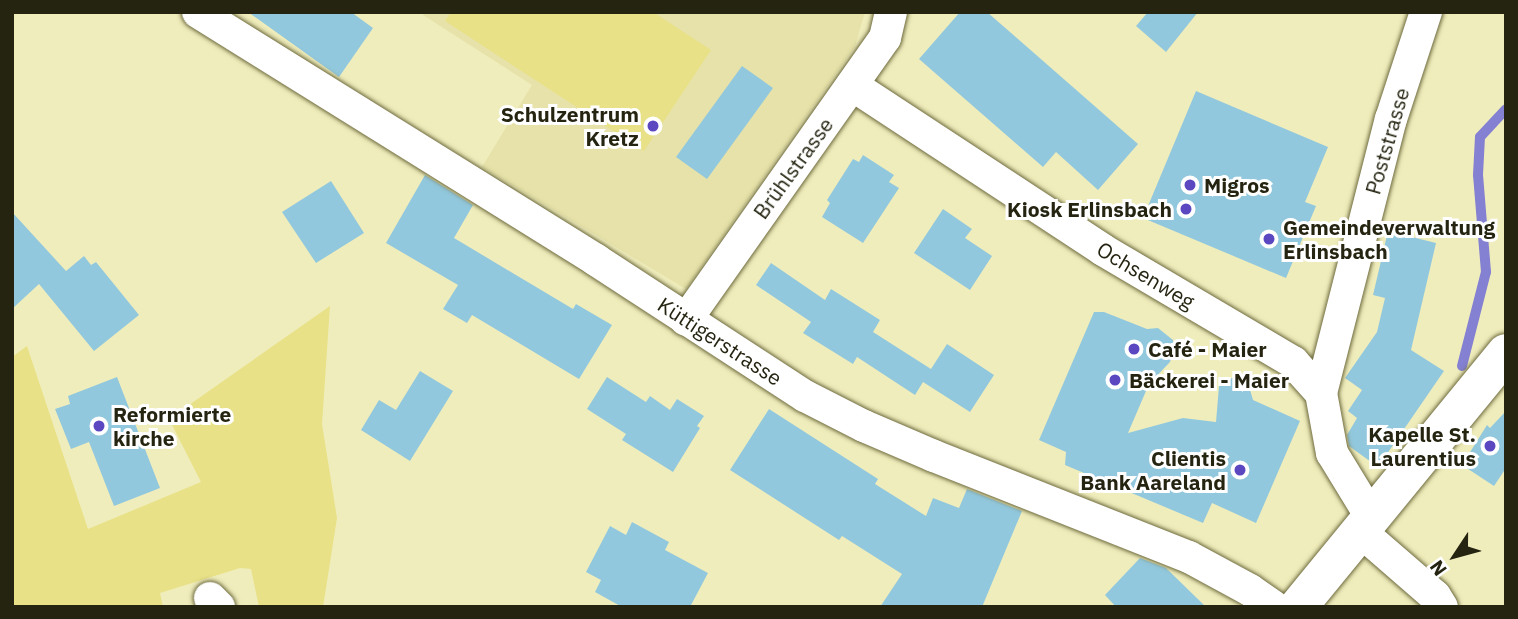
<!DOCTYPE html>
<html>
<head>
<meta charset="utf-8">
<style>
  body { margin:0 }
  #map { position:relative; width:1518px; height:619px; overflow:hidden; background:#f0edbc; font-family:"IBM Plex Sans",sans-serif }
  div>[style] { position:absolute }
  [style*='--x'] { left:calc(var(--x)*1px); top:calc(var(--y)*1px); width:calc(var(--w)*1px); rotate:calc(var(--a)*1deg) }
  .built>* { inset:0; background:#e6e2a9 }
  .green>* { inset:0; background:#e8e187 }
  .stream>* { height:10px; margin:-5px; padding:0 5px; transform-origin:5px; border-radius:5px; background:#8480d2 }
  .building>* { inset:0; background:#92c8dd }
  .roads { filter:drop-shadow(0 0 2px #6d6a3e) drop-shadow(0 0 2px #6d6a3e) }
  .street>* { height:32px; margin:-16px; padding:0 16px; transform-origin:16px; border-radius:16px; background:#fff }
  .secondary>* { height:38px; margin:-19px; padding:0 19px; transform-origin:19px; border-radius:19px; background:#fff }
  .dots>* { width:19px; height:19px; translate:-50% -50%; box-sizing:border-box; border:4px solid #fff; border-radius:50% }
  span { translate:-50% -50%; white-space:nowrap; text-align:center; line-height:1.15; -webkit-text-stroke:6px #fff; paint-order:stroke }
  .poi-label { font-size:21px; color:#252411; font-weight:700 }
  .right { translate:-100% -50%; text-align:right }
  .left { translate:0 -50%; text-align:left }
  .street-label { font-size:21px; color:#252411 }
  .frame { position:absolute; inset:0; border:14px solid #252411; pointer-events:none }
  .north { position:absolute; left:1420px; top:521px; width:70px; height:70px; -webkit-text-stroke:5px #fff; paint-order:stroke; rotate:234deg; font-size:19px; font-weight:700; line-height:28px; text-align:center; color:#252411 }
  .north::after { content:''; display:block; margin:auto; width:24px; height:32px; background:#252411; clip-path:polygon(50% 0,100% 100%,50% 72%,0 100%) }
</style>
</head>
<body>
<div id="map">
  <div class="built">
    <i style="clip-path:polygon(425px 12px,865px 12px,855px 46px,686px 289px,482px 167px,532px 85px,423px 15px)"></i>
  </div>
  <div class="green">
    <i style="clip-path:polygon(451px 12px,653px 12px,711px 50px,644px 151px,445px 21px)"></i>
    <i style="clip-path:polygon(330px 306px,322px 424px,337px 518px,323px 607px,259px 607px,251px 569px,240px 568px,160px 593px,163px 607px,12px 607px,12px 357px,27px 346px,88px 529px,201px 482px,169px 419px)"></i>
  </div>
  <div class="stream">
    <i style="--x:1462;--y:366;--w:97;--a:-75.7"></i>
    <i style="--x:1486;--y:272;--w:97;--a:-94.7"></i>
    <i style="--x:1478;--y:175;--w:38;--a:-87"></i>
    <i style="--x:1480;--y:137;--w:38;--a:-47"></i>
  </div>
  <div class="building">
    <i style="clip-path:polygon(248px 12px,351px 12px,373px 28px,339px 77px)"></i>
    <i style="clip-path:polygon(960px 12px,987px 12px,1138px 144px,1098px 190px,1056px 152px,1043px 167px,919px 59px)"></i>
    <i style="clip-path:polygon(1148px 12px,1198px 12px,1166px 52px,1136px 26px)"></i>
    <i style="clip-path:polygon(742px 66px,773px 88px,707px 179px,676px 157px)"></i>
    <i style="clip-path:polygon(1196px 91px,1328px 147px,1305px 202px,1316px 206px,1286px 278px,1143px 218px)"></i>
    <i style="clip-path:polygon(863px 155px,894px 175px,889px 182px,899px 188px,863px 243px,822px 217px,830px 203px,827px 200px,853px 159px,859px 162px)"></i>
    <i style="clip-path:polygon(425px 175px,473px 205px,454px 238px,573px 309px,576px 304px,612px 325px,579px 379px,472px 315px,467px 323px,443px 309px,458px 285px,386px 243px)"></i>
    <i style="clip-path:polygon(331px 181px,364px 233px,316px 263px,282px 212px)"></i>
    <i style="clip-path:polygon(943px 209px,972px 229px,965px 238px,992px 256px,970px 290px,914px 253px)"></i>
    <i style="clip-path:polygon(12px 212px,66px 271px,84px 256px,91px 265px,96px 262px,139px 315px,94px 351px,39px 284px,12px 309px)"></i>
    <i style="clip-path:polygon(1388px 231px,1436px 243px,1411px 350px,1444px 371px,1378px 467px,1349px 446px,1347px 435px,1357px 418px,1348px 411px,1362px 390px,1345px 378px,1377px 332px,1385px 298px,1373px 295px)"></i>
    <i style="clip-path:polygon(771px 263px,825px 300px,831px 289px,880px 320px,873px 332px,931px 369px,947px 344px,994px 375px,970px 412px,923px 382px,915px 395px,857px 357px,853px 364px,803px 333px,811px 322px,756px 285px)"></i>
    <i style="clip-path:polygon(1094px 312px,1104px 312px,1147px 329px,1158px 328px,1173px 340px,1174px 349px,1170px 362px,1149px 384px,1128px 433px,1183px 418px,1216px 422px,1219px 386px,1232px 378px,1248px 383px,1253px 400px,1300px 421px,1256px 523px,1212px 503px,1203px 523px,1065px 465px,1066px 452px,1039px 440px)"></i>
    <i style="clip-path:polygon(420px 371px,453px 391px,410px 461px,361px 430px,379px 400px,396px 410px)"></i>
    <i style="clip-path:polygon(117px 377px,160px 488px,114px 506px,89px 442px,71px 449px,55px 409px,70px 404px,68px 396px)"></i>
    <i style="clip-path:polygon(607px 377px,646px 402px,650px 396px,670px 410px,677px 399px,704px 416px,697px 426px,700px 428px,673px 472px,622px 440px,626px 434px,587px 409px)"></i>
    <i style="clip-path:polygon(769px 409px,878px 479px,875px 484px,926px 516px,933px 498px,959px 508px,967px 489px,1022px 511px,982px 607px,880px 607px,902px 574px,842px 536px,839px 540px,730px 470px)"></i>
    <i style="clip-path:polygon(1506px 411px,1506px 468px,1494px 486px,1462px 465px,1487px 425px,1490px 428px)"></i>
    <i style="clip-path:polygon(632px 522px,669px 542px,665px 550px,708px 573px,690px 607px,622px 607px,595px 592px,601px 580px,586px 572px,610px 526px,626px 535px)"></i>
    <i style="clip-path:polygon(1140px 558px,1166px 568px,1206px 607px,1116px 607px,1105px 595px)"></i>
  </div>
  <div class="roads">
    <div class="street">
      <i style="--x:198;--y:12;--w:469;--a:31.9"></i>
      <i style="--x:596;--y:260;--w:249;--a:33.1"></i>
      <i style="--x:805;--y:396;--w:66;--a:27"></i>
      <i style="--x:864;--y:426;--w:76;--a:23.2"></i>
      <i style="--x:934;--y:456;--w:274;--a:21.6"></i>
      <i style="--x:1189;--y:557;--w:69;--a:28.4"></i>
      <i style="--x:1250;--y:590;--w:29;--a:35"></i>
      <i style="--x:852;--y:85;--w:300;--a:33.3"></i>
      <i style="--x:1103;--y:250;--w:221;--a:30.5"></i>
      <i style="--x:1293;--y:362;--w:42;--a:47.9"></i>
      <i style="--x:1321;--y:393;--w:61;--a:79.6"></i>
      <i style="--x:1332;--y:453;--w:75;--a:58.6"></i>
      <i style="--x:686;--y:320;--w:345;--a:-54.8"></i>
      <i style="--x:885;--y:38;--w:27;--a:-77"></i>
      <i style="--x:1321;--y:393;--w:283;--a:-75.7"></i>
      <i style="--x:1391;--y:119;--w:113;--a:-71.9"></i>
      <i style="--x:1360;--y:531;--w:99;--a:40.9"></i>
      <i style="--x:1435;--y:596;--w:13;--a:58"></i>
      <i style="--x:210;--y:598;--w:13;--a:45"></i>
    </div>
    <div class="secondary">
      <i style="--x:1298;--y:607;--w:328;--a:-50.7"></i>
    </div>
  </div>
  <div class="dots">
    <i style="left:653px;top:126px;background:#5b48c1"></i>
    <i style="left:1190px;top:185px;background:#5b48c1"></i>
    <i style="left:1186px;top:209px;background:#5b48c1"></i>
    <i style="left:1269px;top:239px;background:#5b48c1"></i>
    <i style="left:1134px;top:349px;background:#5b48c1"></i>
    <i style="left:1115px;top:380px;background:#5b48c1"></i>
    <i style="left:99px;top:426px;background:#5b48c1"></i>
    <i style="left:1490px;top:446px;background:#5b48c1"></i>
    <i style="left:1240px;top:470px;background:#5b48c1"></i>
  </div>
  <div class="poi-label">
    <span class="right" style="left:639px;top:126px">Schulzentrum<br>Kretz</span>
    <span class="left" style="left:1204px;top:185px">Migros</span>
    <span class="right" style="left:1172px;top:209px">Kiosk Erlinsbach</span>
    <span class="left" style="left:1283px;top:239px">Gemeindeverwaltung<br>Erlinsbach</span>
    <span class="left" style="left:1148px;top:349px">Café - Maier</span>
    <span class="left" style="left:1129px;top:380px">Bäckerei - Maier</span>
    <span class="left" style="left:113px;top:426px">Reformierte<br>kirche</span>
    <span class="right" style="left:1476px;top:446px">Kapelle St.<br>Laurentius</span>
    <span class="right" style="left:1226px;top:470px">Clientis<br>Bank Aareland</span>
  </div>
  <div class="street-label">
    <span style="left:1387px;top:141px;rotate:-74deg">Poststrasse</span>
    <span style="left:793px;top:168px;rotate:-54deg">Brühlstrasse</span>
    <span style="left:1146px;top:275px;rotate:31deg">Ochsenweg</span>
    <span style="left:720px;top:341px;rotate:33deg">Küttigerstrasse</span>
  </div>
  <div class="frame"></div>
  <div class="north">N</div>
</div>
</body>
</html>
